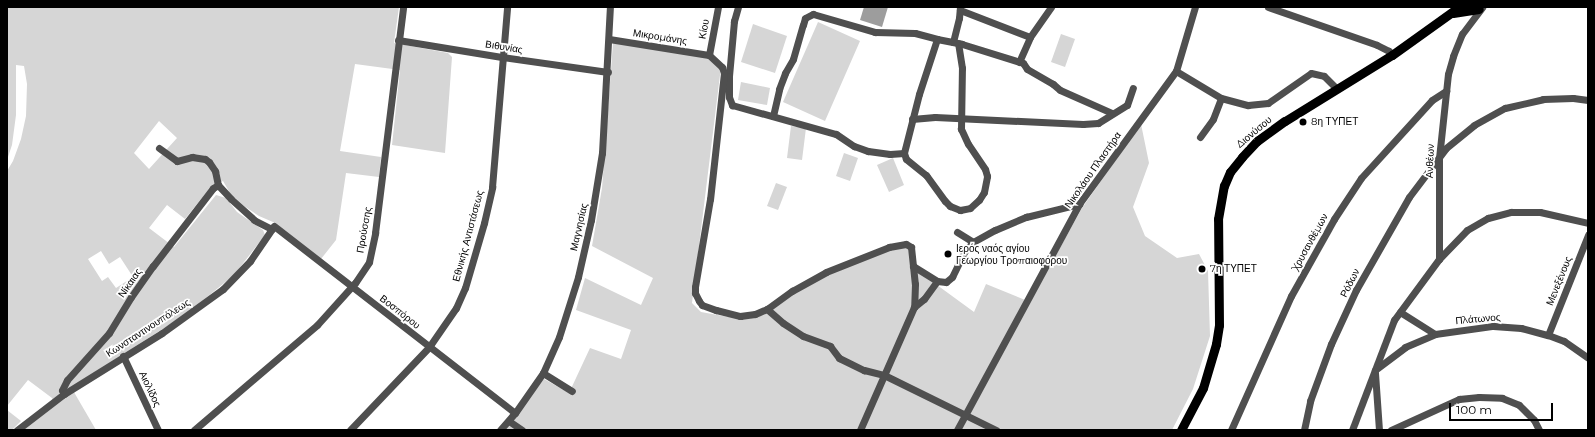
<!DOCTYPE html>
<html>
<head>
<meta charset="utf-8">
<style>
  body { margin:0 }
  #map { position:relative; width:1595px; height:437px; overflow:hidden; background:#fff; font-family:Montserrat,sans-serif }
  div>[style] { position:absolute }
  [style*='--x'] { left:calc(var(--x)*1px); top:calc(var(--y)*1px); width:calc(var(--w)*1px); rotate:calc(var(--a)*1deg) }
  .green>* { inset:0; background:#d6d6d6 }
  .water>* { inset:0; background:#9d9d9d }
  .minor>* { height:7px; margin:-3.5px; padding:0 3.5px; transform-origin:3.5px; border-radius:3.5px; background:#4f4f4f }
  .major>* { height:9px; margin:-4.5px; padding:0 4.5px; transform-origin:4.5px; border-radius:4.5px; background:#000 }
  .dots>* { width:11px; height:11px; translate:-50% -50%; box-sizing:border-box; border:2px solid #fff; border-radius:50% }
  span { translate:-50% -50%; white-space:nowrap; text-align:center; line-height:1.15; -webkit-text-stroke:3.5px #fff; paint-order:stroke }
  .street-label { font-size:10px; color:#000 }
  .poi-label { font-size:10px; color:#000 }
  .left { translate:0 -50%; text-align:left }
  .frame { position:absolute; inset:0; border:8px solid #000; pointer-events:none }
  .scale { position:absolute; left:1449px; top:403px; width:104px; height:18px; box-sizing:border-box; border:2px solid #000; border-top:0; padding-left:5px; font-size:12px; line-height:14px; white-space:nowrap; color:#000; -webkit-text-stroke:3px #fff; paint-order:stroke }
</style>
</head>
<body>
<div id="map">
  <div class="green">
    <i style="clip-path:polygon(evenodd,7px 7px,399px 7px,394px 43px,448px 53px,452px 57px,445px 153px,392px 145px,400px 70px,355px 64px,340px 151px,381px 157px,379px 177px,346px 173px,336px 240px,321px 259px,273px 222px,259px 216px,244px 206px,230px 193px,223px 181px,213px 186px,205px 194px,185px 219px,167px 205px,149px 228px,174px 247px,216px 195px,226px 198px,237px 212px,263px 230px,265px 235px,234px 275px,207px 297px,169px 325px,71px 387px,96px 430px,26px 430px,25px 428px,55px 404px,52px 398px,28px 380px,7px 406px,7px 171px,13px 161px,21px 139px,26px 116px,27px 84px,24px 66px,16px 65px,16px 115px,12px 145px,7px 160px,7px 7px,159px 121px,177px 138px,149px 169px,134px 153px,159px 121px,7px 7px,101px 251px,109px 264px,120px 257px,133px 277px,116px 288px,108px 277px,102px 281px,88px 259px,101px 251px)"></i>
    <i style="clip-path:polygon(818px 22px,860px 41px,825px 121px,783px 102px)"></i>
    <i style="clip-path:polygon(753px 24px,787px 36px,775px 73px,741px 62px)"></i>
    <i style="clip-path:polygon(1061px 34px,1075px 39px,1065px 67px,1051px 62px)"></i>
    <i style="clip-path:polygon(613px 43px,702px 56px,714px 61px,721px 67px,692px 303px,701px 312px,729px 317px,747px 319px,764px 315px,811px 282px,849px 264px,900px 246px,909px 247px,911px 266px,974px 312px,986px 284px,1030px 302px,1082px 208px,1141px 124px,1149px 163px,1133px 207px,1145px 236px,1177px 258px,1199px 254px,1208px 271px,1210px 336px,1193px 389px,1172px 430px,503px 430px,544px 379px,569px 393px,590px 348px,621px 359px,631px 330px,576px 310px,585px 278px,641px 305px,653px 278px,592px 246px,602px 188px)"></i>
    <i style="clip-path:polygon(741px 82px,770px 88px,767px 105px,738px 100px)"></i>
    <i style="clip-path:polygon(791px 126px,806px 128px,802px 160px,787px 158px)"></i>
    <i style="clip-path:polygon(844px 153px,858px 158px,850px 181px,836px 176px)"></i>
    <i style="clip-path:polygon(893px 158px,904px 185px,889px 192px,877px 165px)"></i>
    <i style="clip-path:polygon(776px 183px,787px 187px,778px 210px,767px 206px)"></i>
    <i style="clip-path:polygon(7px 410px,21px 421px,12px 430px,7px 430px)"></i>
  </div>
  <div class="water">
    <i style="clip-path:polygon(864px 7px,888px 7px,882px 27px,860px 20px)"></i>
  </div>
  <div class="minor">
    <i style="--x:738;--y:7;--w:15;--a:106"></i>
    <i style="--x:734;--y:21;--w:55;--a:95.2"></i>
    <i style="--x:729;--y:76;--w:21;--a:90"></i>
    <i style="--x:729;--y:97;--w:9;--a:69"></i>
    <i style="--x:732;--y:105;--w:108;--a:15.6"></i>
    <i style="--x:836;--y:134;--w:22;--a:34"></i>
    <i style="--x:854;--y:146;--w:15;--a:20"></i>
    <i style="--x:868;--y:151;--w:22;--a:8"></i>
    <i style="--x:890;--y:154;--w:14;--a:-4"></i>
    <i style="--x:1268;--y:7;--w:115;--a:19.2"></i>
    <i style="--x:1377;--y:45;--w:13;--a:27"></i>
    <i style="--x:1389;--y:51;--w:5;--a:53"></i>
    <i style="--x:960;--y:10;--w:75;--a:21.1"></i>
    <i style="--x:609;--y:39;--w:101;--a:9.1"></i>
    <i style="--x:709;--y:55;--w:18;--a:43"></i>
    <i style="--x:722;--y:67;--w:6;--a:72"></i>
    <i style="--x:724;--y:73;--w:127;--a:96.3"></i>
    <i style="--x:710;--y:199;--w:89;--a:99.7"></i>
    <i style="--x:695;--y:287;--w:6;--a:90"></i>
    <i style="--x:695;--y:293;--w:9;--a:63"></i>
    <i style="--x:699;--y:301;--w:5;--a:53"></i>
    <i style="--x:702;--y:305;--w:15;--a:20"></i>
    <i style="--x:716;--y:310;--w:25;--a:14"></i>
    <i style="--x:740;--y:316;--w:15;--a:-8"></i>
    <i style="--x:755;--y:314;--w:13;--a:-23"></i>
    <i style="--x:767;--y:309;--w:31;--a:-36"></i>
    <i style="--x:792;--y:291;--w:39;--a:-29"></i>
    <i style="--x:826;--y:272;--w:68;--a:-21.6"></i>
    <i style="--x:889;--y:247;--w:17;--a:-10"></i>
    <i style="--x:906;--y:244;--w:6;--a:31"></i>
    <i style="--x:911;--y:247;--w:19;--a:84"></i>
    <i style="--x:913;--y:266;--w:28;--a:32"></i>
    <i style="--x:937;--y:281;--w:9;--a:6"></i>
    <i style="--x:946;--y:282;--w:8;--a:-40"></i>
    <i style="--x:952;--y:277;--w:28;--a:-64"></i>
    <i style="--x:964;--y:252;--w:13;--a:-48"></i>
    <i style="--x:973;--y:242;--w:25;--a:-29"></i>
    <i style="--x:995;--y:230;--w:34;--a:-23"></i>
    <i style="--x:1026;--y:217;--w:55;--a:-13.8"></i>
    <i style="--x:937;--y:39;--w:58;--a:108.1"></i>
    <i style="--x:919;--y:94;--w:61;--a:104.3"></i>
    <i style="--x:904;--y:153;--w:6;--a:72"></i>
    <i style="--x:906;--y:159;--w:26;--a:39"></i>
    <i style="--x:926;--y:175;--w:32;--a:54"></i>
    <i style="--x:945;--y:201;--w:7;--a:45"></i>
    <i style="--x:950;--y:206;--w:11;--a:22"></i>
    <i style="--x:960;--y:210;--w:10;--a:-11"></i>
    <i style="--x:970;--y:208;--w:12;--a:-42"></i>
    <i style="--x:979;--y:200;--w:9;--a:-58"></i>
    <i style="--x:984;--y:192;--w:16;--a:-79"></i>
    <i style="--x:987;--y:176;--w:7;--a:-106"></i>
    <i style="--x:985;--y:169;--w:30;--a:-124"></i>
    <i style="--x:968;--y:144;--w:17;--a:-115"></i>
    <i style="--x:961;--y:129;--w:61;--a:-89.1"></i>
    <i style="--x:962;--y:68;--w:25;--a:-99"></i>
    <i style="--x:398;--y:40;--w:105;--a:9.3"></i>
    <i style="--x:502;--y:57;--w:107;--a:8.1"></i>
    <i style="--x:953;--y:42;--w:25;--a:-76"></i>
    <i style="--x:959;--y:18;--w:11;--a:-85"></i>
    <i style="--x:709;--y:55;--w:49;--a:-79.4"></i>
    <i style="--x:1019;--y:62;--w:27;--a:-66"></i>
    <i style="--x:1030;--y:37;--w:37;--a:-55"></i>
    <i style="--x:1176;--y:71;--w:52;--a:31"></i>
    <i style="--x:1221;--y:98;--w:28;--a:15"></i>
    <i style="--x:1248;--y:105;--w:20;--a:-6"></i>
    <i style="--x:1268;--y:103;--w:52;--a:-34.9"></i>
    <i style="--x:1311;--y:73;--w:13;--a:13"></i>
    <i style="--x:1324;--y:76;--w:17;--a:45"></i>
    <i style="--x:773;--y:116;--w:28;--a:-77"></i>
    <i style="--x:779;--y:89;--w:17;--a:-69"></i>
    <i style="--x:785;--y:73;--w:16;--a:-60"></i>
    <i style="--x:793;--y:59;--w:35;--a:-74"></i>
    <i style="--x:803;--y:25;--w:7;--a:-74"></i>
    <i style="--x:805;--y:18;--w:9;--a:-27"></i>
    <i style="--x:813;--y:14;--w:65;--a:16.2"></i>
    <i style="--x:875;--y:32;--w:40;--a:1.4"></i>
    <i style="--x:915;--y:33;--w:23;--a:15"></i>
    <i style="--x:937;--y:39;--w:25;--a:11"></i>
    <i style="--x:962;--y:44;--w:64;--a:17.3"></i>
    <i style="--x:1023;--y:63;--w:7;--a:56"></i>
    <i style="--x:1027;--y:69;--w:30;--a:30"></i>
    <i style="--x:1053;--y:84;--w:9;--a:41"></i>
    <i style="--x:1060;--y:90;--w:57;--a:23.9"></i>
    <i style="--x:912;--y:119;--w:23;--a:-5"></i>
    <i style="--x:935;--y:117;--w:148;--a:2.7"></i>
    <i style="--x:1083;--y:124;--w:15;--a:-4"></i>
    <i style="--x:1098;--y:123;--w:34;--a:-32"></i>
    <i style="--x:1127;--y:105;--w:18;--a:-71"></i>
    <i style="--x:1200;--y:137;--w:22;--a:-54"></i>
    <i style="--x:1213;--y:119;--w:22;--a:-69"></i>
    <i style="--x:159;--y:148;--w:22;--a:36"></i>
    <i style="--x:177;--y:161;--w:16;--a:-15"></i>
    <i style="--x:192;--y:157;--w:13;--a:9"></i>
    <i style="--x:205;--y:159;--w:5;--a:37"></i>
    <i style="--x:209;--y:162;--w:11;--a:56"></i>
    <i style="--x:215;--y:171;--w:14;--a:78"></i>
    <i style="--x:218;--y:185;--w:19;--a:47"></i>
    <i style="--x:231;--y:199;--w:31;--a:42"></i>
    <i style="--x:254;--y:220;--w:20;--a:27"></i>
    <i style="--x:957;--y:232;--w:19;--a:32"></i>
    <i style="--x:1439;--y:259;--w:101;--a:-90"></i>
    <i style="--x:1439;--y:158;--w:84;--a:-83.9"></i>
    <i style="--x:1448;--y:74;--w:19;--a:-74"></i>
    <i style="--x:1453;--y:56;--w:24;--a:-68"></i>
    <i style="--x:1462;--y:34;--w:34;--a:-53"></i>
    <i style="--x:913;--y:266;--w:18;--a:84"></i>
    <i style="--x:915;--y:284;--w:23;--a:92"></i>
    <i style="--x:767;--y:309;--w:21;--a:41"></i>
    <i style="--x:783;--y:323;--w:24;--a:33"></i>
    <i style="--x:803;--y:336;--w:29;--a:20"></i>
    <i style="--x:830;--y:346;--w:15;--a:53"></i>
    <i style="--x:839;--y:358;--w:28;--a:26"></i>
    <i style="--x:864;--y:370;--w:21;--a:14"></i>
    <i style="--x:884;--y:375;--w:125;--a:26.2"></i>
    <i style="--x:1400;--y:312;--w:41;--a:32.2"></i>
    <i style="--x:1548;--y:335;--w:108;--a:-68.2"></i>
    <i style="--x:123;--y:356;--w:82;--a:64.7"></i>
    <i style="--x:1375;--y:370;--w:38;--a:-37"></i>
    <i style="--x:1405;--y:347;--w:33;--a:-23"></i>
    <i style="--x:1435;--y:334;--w:59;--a:-7.9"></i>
    <i style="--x:1493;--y:326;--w:28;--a:4"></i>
    <i style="--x:1521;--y:328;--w:28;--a:15"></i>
    <i style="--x:1548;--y:335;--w:17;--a:21"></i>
    <i style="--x:1564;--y:341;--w:29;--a:35"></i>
    <i style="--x:543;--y:373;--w:34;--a:32"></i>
    <i style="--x:1375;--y:373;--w:57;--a:86"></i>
    <i style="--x:64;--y:394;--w:4;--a:-117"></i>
    <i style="--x:62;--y:390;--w:11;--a:-63"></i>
    <i style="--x:67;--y:380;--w:63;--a:-48.2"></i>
    <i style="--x:109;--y:333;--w:42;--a:-58.6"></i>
    <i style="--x:131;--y:297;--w:38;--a:-55"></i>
    <i style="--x:153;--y:266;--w:98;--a:-52.4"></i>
    <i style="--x:213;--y:188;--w:6;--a:-31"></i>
    <i style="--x:509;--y:421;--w:16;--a:35"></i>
    <i style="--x:17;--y:430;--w:59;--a:-37.5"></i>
    <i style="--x:64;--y:394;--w:115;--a:-31.9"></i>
    <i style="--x:162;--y:333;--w:75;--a:-35.8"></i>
    <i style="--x:223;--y:289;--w:39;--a:-46"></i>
    <i style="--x:250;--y:261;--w:42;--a:-55.6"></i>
    <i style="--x:274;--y:226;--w:305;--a:37.8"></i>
    <i style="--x:194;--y:430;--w:162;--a:-40.5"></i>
    <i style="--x:317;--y:325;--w:57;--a:-47.9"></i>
    <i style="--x:355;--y:283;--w:25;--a:-56"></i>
    <i style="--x:369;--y:262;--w:30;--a:-78"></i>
    <i style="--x:375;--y:233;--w:228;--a:-82.9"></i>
    <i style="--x:350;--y:430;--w:115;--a:-46.4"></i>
    <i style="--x:429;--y:347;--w:47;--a:-55.3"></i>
    <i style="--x:456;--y:308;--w:22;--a:-66"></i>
    <i style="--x:465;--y:288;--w:68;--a:-73.7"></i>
    <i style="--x:484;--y:223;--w:37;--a:-77"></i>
    <i style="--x:492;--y:187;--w:181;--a:-85.2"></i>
    <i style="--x:500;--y:430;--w:23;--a:-49"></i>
    <i style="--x:515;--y:413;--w:49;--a:-55"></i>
    <i style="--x:543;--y:373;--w:39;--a:-66"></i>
    <i style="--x:559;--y:337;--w:63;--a:-72.4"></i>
    <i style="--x:578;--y:277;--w:58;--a:-77.2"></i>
    <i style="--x:591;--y:220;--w:68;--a:-80.7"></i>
    <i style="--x:602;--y:153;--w:146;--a:-86.9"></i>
    <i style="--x:860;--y:430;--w:134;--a:-66.3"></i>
    <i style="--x:914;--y:307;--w:13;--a:-39"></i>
    <i style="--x:924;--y:299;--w:22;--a:-54"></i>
    <i style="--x:957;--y:430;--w:257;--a:-61.6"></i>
    <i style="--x:1079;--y:204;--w:165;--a:-53.9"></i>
    <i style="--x:1176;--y:71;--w:67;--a:-73.5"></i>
    <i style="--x:1231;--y:430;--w:147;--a:-65.9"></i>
    <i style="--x:1291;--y:296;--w:88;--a:-60.8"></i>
    <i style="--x:1334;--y:219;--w:49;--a:-56.6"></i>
    <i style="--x:1361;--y:178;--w:105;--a:-47.7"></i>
    <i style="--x:1432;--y:100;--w:17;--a:-33"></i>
    <i style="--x:1304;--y:430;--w:30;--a:-78"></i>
    <i style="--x:1310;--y:401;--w:61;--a:-69.8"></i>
    <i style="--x:1331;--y:344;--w:60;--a:-65.2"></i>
    <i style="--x:1356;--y:290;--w:107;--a:-60.3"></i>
    <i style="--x:1409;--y:197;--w:61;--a:-52.9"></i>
    <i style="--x:1446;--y:148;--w:36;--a:-39"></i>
    <i style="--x:1474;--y:125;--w:35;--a:-29"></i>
    <i style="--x:1505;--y:108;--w:39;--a:-13"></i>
    <i style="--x:1543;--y:99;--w:30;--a:-2"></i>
    <i style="--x:1573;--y:98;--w:15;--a:8"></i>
    <i style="--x:1352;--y:430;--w:118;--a:-69.1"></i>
    <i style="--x:1394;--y:320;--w:76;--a:-53.6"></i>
    <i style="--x:1439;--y:259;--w:40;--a:-46"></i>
    <i style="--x:1467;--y:230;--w:24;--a:-30"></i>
    <i style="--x:1488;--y:218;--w:24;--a:-15"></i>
    <i style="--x:1511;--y:212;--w:29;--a:0"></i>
    <i style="--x:1540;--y:212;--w:49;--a:12.9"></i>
    <i style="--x:1391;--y:430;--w:75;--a:-24.5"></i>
    <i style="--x:1459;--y:399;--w:20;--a:-6"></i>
    <i style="--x:1479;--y:397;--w:23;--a:2"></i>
    <i style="--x:1502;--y:398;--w:18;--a:22"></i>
    <i style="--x:1519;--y:405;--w:21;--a:45"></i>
    <i style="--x:1534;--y:420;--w:11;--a:63"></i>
  </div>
  <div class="major">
    <i style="--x:1453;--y:13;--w:26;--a:-9"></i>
    <i style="--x:1181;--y:430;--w:47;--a:-62.4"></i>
    <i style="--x:1203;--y:388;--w:46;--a:-73.5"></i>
    <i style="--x:1216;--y:344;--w:19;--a:-81"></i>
    <i style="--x:1219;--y:325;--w:106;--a:-90.5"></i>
    <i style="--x:1218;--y:219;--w:34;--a:-80"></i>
    <i style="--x:1224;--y:186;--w:15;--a:-67"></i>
    <i style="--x:1230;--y:172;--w:19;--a:-51"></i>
    <i style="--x:1242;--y:157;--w:22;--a:-47"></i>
    <i style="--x:1257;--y:141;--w:34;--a:-36"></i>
    <i style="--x:1285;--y:121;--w:126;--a:-31.7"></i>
    <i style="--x:1392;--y:55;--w:82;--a:-35.6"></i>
  </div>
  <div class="dots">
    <i style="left:1303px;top:122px;background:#000"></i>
    <i style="left:948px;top:254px;background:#000"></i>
    <i style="left:1202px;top:269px;background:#000"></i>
  </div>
  <div class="street-label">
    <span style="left:704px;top:29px;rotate:-79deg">Κίου</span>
    <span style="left:660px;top:37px;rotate:9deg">Μικρομάνης</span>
    <span style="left:504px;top:47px;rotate:9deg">Βιθυνίας</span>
    <span style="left:1254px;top:132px;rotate:-40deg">Διονύσου</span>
    <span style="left:1430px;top:161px;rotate:-88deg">Ανθέων</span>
    <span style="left:1093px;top:170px;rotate:-55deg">Νικολάου Πλαστήρα</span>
    <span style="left:579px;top:227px;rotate:-77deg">Μαγνησίας</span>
    <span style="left:364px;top:230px;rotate:-80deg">Προύσσης</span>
    <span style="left:468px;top:236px;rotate:-75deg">Εθνικής Αντιστάσεως</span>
    <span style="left:1310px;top:242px;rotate:-61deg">Χρυσανθέμων</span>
    <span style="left:1559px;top:281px;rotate:-68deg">Μενεξένους</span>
    <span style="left:130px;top:283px;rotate:-55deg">Νίκαιας</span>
    <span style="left:1350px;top:283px;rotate:-63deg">Ρόδων</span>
    <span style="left:400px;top:312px;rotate:38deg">Βοσπόρου</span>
    <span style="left:1478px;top:319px;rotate:-5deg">Πλάτωνος</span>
    <span style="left:148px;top:328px;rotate:-33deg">Κωνσταντινουπόλεως</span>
    <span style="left:150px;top:389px;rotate:65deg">Αιολίδος</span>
  </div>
  <div class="poi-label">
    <span class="left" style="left:1311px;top:122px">8η ΤΥΠΕΤ</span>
    <span class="left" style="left:956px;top:254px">Ιερός ναός αγίου<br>Γεωργίου Τροπαιοφόρου</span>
    <span class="left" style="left:1210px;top:269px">7η ΤΥΠΕΤ</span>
  </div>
  <div class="frame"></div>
  <div class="scale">100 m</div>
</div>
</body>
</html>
